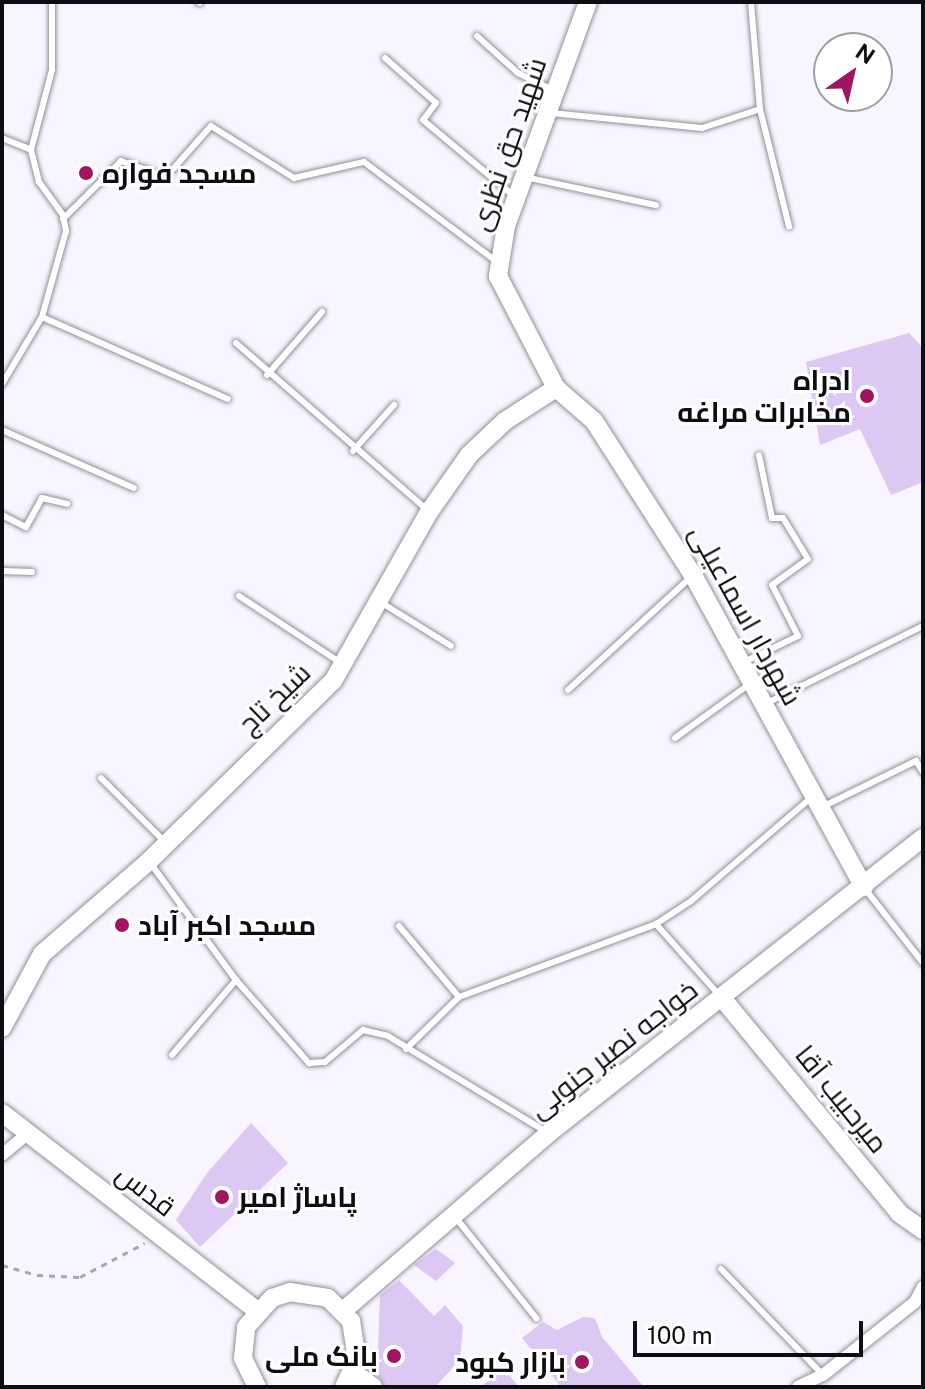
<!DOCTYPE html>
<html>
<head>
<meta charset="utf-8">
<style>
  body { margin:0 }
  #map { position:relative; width:925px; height:1389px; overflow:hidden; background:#f8f5fe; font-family:"Public Sans",Cairo,sans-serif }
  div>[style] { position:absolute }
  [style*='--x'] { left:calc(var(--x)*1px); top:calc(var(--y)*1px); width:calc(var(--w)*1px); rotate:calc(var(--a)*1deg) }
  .building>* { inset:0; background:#dcc8f3 }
  .path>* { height:3px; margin-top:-1.5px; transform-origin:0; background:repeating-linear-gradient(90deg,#a9a7ae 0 6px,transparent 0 12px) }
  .roads { filter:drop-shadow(0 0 2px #928f99) drop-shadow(0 0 2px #928f99) }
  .lane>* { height:6px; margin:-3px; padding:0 3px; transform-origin:3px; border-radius:3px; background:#fff }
  .street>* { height:12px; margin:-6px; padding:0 6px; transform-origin:6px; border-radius:6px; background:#fff }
  .secondary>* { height:18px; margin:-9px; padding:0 9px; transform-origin:9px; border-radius:9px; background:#fff }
  .dots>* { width:22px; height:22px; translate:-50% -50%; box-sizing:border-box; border:4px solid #fff; border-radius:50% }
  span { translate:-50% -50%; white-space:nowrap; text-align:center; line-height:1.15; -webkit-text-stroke:6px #fff; paint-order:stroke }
  .street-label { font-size:28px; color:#0e0d11 }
  .poi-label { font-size:28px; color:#0e0d11; font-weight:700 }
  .left { translate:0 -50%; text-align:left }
  .right { translate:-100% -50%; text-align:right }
  .frame { position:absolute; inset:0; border:4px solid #0e0d11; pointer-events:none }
  .north { position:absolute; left:813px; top:32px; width:80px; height:80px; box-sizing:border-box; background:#fff; border:2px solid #9f9ea0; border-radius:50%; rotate:34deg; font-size:22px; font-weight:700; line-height:32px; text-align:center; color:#0e0d11 }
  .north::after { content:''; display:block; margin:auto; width:28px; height:36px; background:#a01560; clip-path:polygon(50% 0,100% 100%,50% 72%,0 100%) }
  .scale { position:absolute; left:633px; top:1321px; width:230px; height:36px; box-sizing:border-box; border:4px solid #0e0d11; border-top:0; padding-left:10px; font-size:24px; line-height:28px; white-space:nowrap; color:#0e0d11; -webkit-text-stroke:6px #fff; paint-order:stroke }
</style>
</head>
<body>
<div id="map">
  <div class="building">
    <i style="clip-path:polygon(909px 333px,923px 348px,923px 482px,891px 495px,860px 429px,820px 445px,806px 362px)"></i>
    <i style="clip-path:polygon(251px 1123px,288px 1163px,200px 1247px,176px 1220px,207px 1173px)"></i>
    <i style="clip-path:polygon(436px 1249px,455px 1263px,436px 1281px,414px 1265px)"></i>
    <i style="clip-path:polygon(399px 1280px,434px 1316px,445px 1305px,463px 1326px,460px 1360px,435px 1387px,385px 1387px,377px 1375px,380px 1295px)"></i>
    <i style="clip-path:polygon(583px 1317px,595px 1318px,602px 1337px,644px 1387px,561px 1387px,522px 1338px,543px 1322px,557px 1330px)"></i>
    <i style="clip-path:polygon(503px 1368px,519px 1387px,481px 1387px)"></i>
  </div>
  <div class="path">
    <i style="--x:2;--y:1265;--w:36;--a:16"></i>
    <i style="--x:37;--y:1275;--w:43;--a:2.7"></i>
    <i style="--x:80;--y:1277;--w:73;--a:-27.6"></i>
  </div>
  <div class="roads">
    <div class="lane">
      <i style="--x:198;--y:2;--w:2;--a:27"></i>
      <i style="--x:751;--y:2;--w:107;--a:85.2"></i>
      <i style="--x:760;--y:109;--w:121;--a:76.1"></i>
      <i style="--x:477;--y:36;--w:55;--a:42.1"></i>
      <i style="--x:518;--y:73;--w:37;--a:26"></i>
      <i style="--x:385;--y:58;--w:68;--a:41.4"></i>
      <i style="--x:436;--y:103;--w:21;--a:127"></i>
      <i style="--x:423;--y:120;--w:119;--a:39.9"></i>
      <i style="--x:551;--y:113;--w:152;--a:5.7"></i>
      <i style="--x:702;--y:128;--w:61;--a:-18.1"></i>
      <i style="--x:2;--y:138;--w:31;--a:22"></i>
      <i style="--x:525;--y:177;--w:134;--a:12.1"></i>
      <i style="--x:63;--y:219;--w:82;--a:-45"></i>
      <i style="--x:121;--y:161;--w:48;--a:19.6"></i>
      <i style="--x:166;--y:177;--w:68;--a:-48.6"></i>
      <i style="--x:211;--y:126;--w:98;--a:32.1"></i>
      <i style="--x:294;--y:178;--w:72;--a:-12.9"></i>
      <i style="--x:364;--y:162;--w:165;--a:36.9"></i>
      <i style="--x:42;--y:317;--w:203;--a:23.8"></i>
      <i style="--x:236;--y:343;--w:252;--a:41.1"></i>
      <i style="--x:267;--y:375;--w:84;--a:-48.9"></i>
      <i style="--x:2;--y:384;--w:78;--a:-59.2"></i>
      <i style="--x:42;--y:317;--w:89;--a:-74.4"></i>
      <i style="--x:66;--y:231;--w:16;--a:-101"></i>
      <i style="--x:63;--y:215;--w:41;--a:-126"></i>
      <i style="--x:39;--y:182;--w:33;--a:-104"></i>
      <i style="--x:31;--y:150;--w:83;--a:-75.3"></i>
      <i style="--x:52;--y:70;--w:68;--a:-90"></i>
      <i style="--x:2;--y:430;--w:144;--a:23.7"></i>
      <i style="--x:353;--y:451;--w:62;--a:-48.3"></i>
      <i style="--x:2;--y:515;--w:27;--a:27"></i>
      <i style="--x:26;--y:527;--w:33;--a:-61"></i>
      <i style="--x:42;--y:498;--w:26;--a:13"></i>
      <i style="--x:2;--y:571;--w:30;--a:2"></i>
      <i style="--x:239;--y:596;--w:122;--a:33.3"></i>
      <i style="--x:382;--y:603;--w:81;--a:31.9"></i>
      <i style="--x:744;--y:662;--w:60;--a:-25.7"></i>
      <i style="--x:798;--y:636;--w:57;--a:-117"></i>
      <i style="--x:772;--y:585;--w:44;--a:-35.8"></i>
      <i style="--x:808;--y:559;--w:48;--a:-121.4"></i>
      <i style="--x:783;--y:518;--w:11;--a:180"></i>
      <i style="--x:772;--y:518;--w:64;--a:-101.7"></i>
      <i style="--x:568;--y:690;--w:167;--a:-42.6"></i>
      <i style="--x:767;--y:703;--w:174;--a:-26.3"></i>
      <i style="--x:675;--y:738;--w:94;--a:-35.9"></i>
      <i style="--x:101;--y:778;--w:89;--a:45"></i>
      <i style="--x:822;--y:807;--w:105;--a:-26.1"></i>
      <i style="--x:916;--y:761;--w:13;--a:58"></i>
      <i style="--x:151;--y:864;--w:144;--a:53.8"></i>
      <i style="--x:236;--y:980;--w:111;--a:48.7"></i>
      <i style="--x:309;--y:1063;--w:16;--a:-4"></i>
      <i style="--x:325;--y:1062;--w:50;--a:-40.1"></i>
      <i style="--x:363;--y:1030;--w:26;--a:13"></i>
      <i style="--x:388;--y:1036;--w:187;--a:31.2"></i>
      <i style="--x:866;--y:890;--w:93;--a:52"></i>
      <i style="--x:656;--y:924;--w:96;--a:48.4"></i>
      <i style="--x:399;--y:926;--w:93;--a:49.8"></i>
      <i style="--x:406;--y:1049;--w:74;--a:-44.5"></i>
      <i style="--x:459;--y:997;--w:210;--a:-20.3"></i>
      <i style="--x:656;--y:924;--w:42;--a:-33.3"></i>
      <i style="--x:691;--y:901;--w:161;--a:-40.7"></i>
      <i style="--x:172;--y:1055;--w:99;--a:-49.5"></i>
      <i style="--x:456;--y:1218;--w:129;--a:51.3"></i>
      <i style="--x:721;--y:1269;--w:147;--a:46.1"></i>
    </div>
    <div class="street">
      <i style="--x:2;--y:1155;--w:34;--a:-40"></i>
      <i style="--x:798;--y:1387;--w:28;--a:-26"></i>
      <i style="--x:823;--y:1375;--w:117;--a:-38.4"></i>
      <i style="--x:915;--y:1302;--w:17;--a:-62"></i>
    </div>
    <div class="secondary">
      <i style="--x:588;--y:2;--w:239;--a:110.1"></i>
      <i style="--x:506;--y:226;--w:51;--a:99.1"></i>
      <i style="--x:498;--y:276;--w:126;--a:62.6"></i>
      <i style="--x:556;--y:388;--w:50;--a:41"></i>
      <i style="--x:594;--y:421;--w:183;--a:57.3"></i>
      <i style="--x:693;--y:575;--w:356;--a:61.3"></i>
      <i style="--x:722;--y:998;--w:280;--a:50.5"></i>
      <i style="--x:900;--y:1214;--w:28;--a:35"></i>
      <i style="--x:2;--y:1028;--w:84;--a:-61.6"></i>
      <i style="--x:42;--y:954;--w:142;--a:-41"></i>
      <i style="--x:149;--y:861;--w:257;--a:-44.4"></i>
      <i style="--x:333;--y:681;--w:194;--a:-60.4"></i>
      <i style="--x:429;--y:512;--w:70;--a:-54.9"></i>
      <i style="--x:469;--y:455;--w:50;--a:-43.4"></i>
      <i style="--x:505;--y:421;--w:61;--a:-32.9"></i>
      <i style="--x:2;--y:1113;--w:323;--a:37.8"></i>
      <i style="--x:344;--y:1310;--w:271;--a:-40.8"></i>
      <i style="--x:549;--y:1133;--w:476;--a:-38.3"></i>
      <i style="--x:353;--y:1372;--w:25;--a:37"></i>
      <i style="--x:257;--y:1387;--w:32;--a:-116"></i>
      <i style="--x:243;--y:1358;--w:31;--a:-84"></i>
      <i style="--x:246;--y:1327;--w:39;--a:-48"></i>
      <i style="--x:272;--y:1298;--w:19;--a:-18"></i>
      <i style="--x:290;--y:1292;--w:38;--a:9"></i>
      <i style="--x:328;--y:1298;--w:33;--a:45"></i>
      <i style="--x:351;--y:1321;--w:39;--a:81"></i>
      <i style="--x:357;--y:1360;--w:30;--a:116"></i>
    </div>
  </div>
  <div class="dots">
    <i style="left:86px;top:173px;background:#a01560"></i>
    <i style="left:867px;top:396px;background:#a01560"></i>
    <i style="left:122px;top:925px;background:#a01560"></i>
    <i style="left:222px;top:1197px;background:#a01560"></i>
    <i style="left:394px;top:1356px;background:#a01560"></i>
    <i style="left:582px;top:1362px;background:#a01560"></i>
  </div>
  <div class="street-label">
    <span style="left:508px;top:144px;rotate:-71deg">شهید حق نظری</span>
    <span style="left:746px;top:615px;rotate:61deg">شهردار اسماعیلی</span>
    <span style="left:274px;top:698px;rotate:-44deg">شیخ تاج</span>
    <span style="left:613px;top:1049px;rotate:-38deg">خواجه نصیر جنوبی</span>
    <span style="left:842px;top:1099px;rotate:51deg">میرحبیب آقا</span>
    <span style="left:146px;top:1190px;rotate:38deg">قدس</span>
  </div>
  <div class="poi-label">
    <span class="left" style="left:102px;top:173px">مسجد فواره</span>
    <span class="right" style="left:851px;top:396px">ادراه<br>مخابرات مراغه</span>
    <span class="left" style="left:138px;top:925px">مسجد اکبر آباد</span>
    <span class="left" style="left:238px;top:1197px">پاساژ امیر</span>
    <span class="right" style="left:378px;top:1356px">بانک ملی</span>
    <span class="right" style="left:566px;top:1362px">بازار کبود</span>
  </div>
  <div class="frame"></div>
  <div class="north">N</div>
  <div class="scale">100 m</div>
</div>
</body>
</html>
